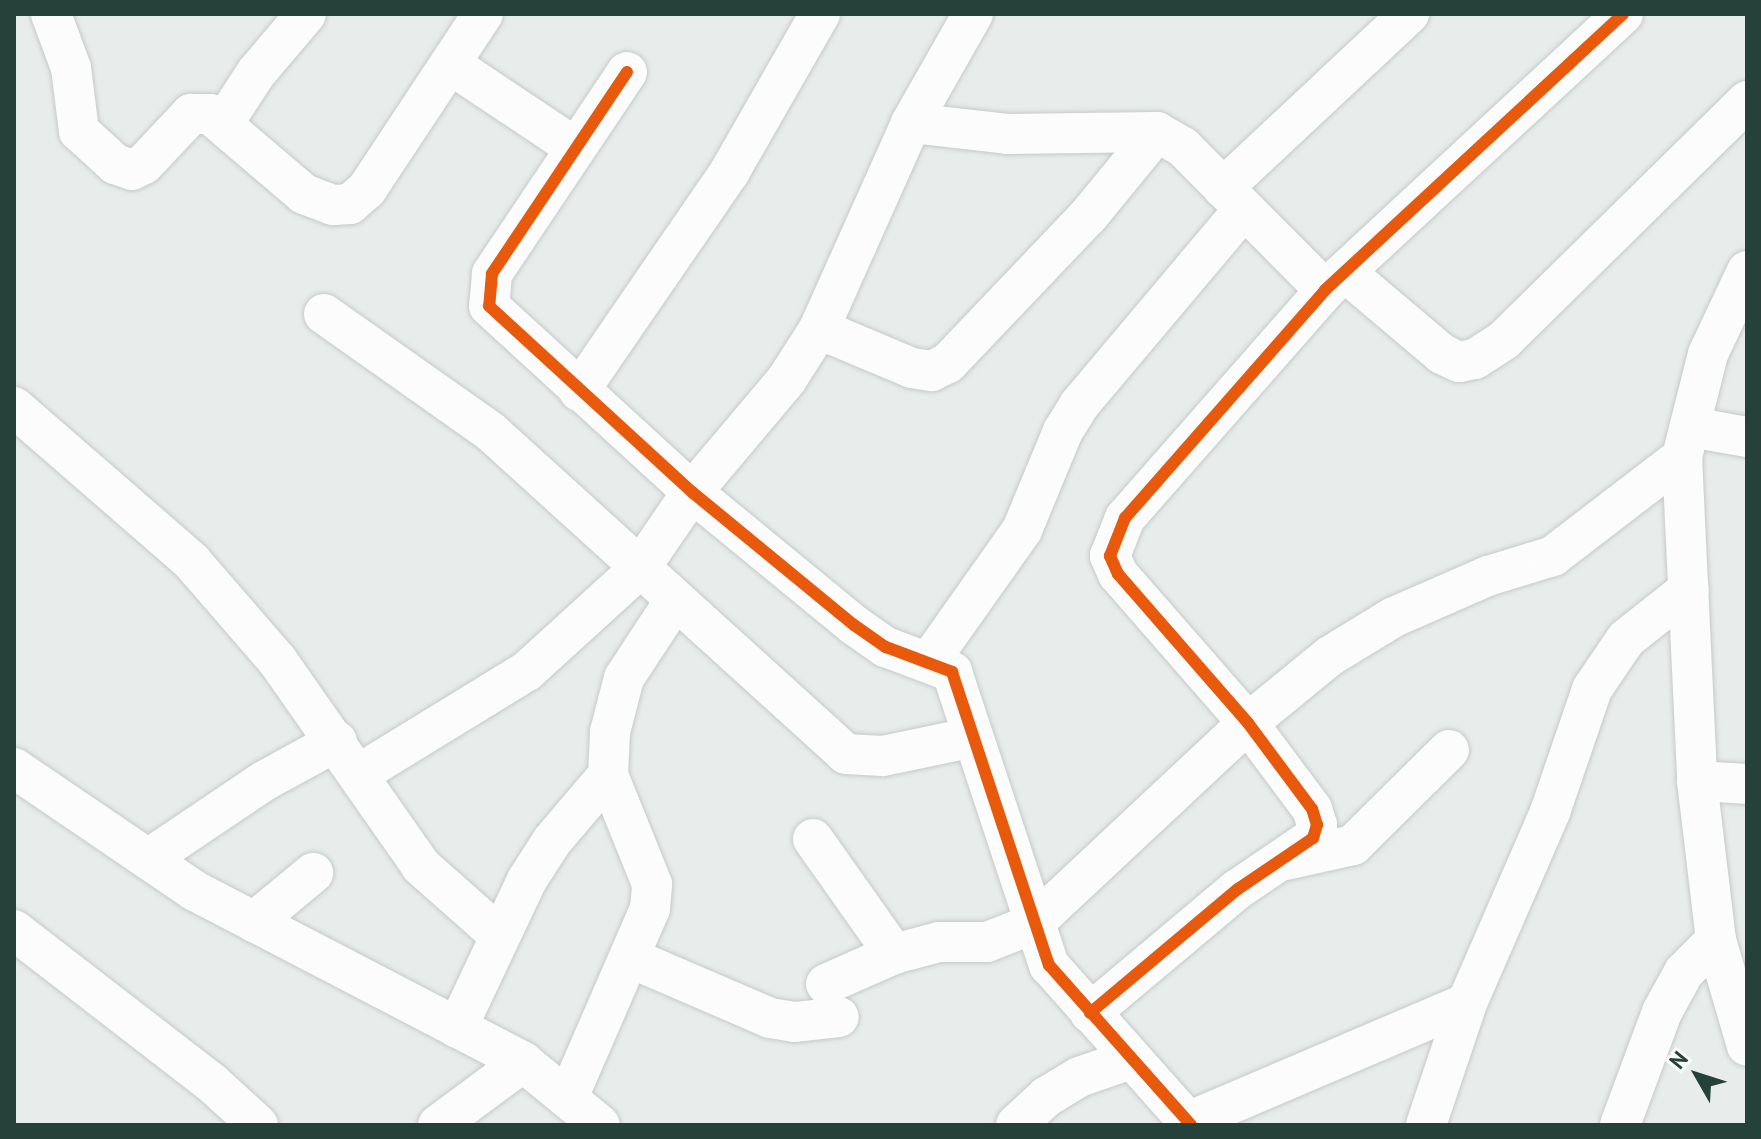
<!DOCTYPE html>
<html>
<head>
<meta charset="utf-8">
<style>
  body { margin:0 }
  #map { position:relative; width:1761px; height:1139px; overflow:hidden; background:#e8edeb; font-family:"PT Sans",sans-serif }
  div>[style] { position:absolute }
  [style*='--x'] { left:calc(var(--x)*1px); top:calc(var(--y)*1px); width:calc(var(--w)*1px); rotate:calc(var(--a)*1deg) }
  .roads { filter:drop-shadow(0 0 2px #c5cac8) drop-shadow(0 0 2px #c5cac8) }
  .minor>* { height:40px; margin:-20px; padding:0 20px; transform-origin:20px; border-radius:20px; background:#fcfcfc }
  .cycleway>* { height:12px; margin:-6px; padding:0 6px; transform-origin:6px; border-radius:6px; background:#e8590c }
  span { translate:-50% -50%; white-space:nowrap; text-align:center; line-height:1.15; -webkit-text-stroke:6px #f7fbf9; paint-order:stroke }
  .frame { position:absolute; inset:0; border:16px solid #24423a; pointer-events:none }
  .north { position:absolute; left:1657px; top:1035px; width:80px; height:80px; -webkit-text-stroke:6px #f7fbf9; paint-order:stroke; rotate:309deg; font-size:22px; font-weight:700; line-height:32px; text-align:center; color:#24423a }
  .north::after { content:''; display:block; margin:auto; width:28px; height:36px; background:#24423a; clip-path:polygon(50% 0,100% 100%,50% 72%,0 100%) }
</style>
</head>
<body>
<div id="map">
  <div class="roads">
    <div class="minor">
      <i style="--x:51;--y:14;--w:58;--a:69.7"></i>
      <i style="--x:71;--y:68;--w:64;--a:82.8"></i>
      <i style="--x:79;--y:131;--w:49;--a:42.5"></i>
      <i style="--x:115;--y:164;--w:18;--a:19"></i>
      <i style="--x:132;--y:170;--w:13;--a:-27"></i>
      <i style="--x:144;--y:164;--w:69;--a:-46.8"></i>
      <i style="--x:191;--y:114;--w:19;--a:0"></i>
      <i style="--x:210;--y:114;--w:123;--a:40.4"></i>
      <i style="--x:304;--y:194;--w:31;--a:21"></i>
      <i style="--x:333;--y:205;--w:17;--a:-3"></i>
      <i style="--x:350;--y:204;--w:23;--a:-41"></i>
      <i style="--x:367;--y:189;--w:210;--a:-56.5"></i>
      <i style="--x:450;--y:64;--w:151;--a:33.7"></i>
      <i style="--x:627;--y:72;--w:243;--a:123.8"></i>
      <i style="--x:492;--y:274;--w:32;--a:95"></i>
      <i style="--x:489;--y:306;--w:275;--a:42.5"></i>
      <i style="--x:692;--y:492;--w:210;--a:39.4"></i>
      <i style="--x:854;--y:625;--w:39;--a:35"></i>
      <i style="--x:886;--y:647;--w:71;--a:20.7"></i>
      <i style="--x:952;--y:672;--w:309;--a:71.7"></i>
      <i style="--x:1049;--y:965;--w:214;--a:48.4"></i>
      <i style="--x:224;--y:122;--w:59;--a:-56.9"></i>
      <i style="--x:256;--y:73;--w:77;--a:-49.7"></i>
      <i style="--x:911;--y:123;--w:97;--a:6.5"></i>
      <i style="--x:1007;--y:134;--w:150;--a:-0.8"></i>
      <i style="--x:1157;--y:132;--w:30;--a:30"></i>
      <i style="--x:1183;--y:147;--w:202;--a:45.2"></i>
      <i style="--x:1223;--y:188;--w:255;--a:-43.1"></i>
      <i style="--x:1747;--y:271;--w:92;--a:115.2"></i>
      <i style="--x:1708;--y:354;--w:106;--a:104.2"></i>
      <i style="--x:1682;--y:457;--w:324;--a:87.3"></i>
      <i style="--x:1697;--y:781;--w:160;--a:83.2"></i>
      <i style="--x:1716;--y:940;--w:110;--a:73.7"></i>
      <i style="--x:1345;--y:272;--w:127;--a:40.2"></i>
      <i style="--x:1442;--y:354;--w:19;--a:25"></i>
      <i style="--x:1459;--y:362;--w:16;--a:-11"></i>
      <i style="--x:1475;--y:359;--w:35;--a:-33"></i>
      <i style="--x:1504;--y:340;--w:341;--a:-44.5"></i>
      <i style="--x:324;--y:314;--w:204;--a:35.2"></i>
      <i style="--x:491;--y:432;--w:479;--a:42.2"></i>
      <i style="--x:846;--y:754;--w:37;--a:3"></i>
      <i style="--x:883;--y:756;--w:88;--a:-11.8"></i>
      <i style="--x:819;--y:329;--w:101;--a:22.8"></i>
      <i style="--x:912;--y:368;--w:20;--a:9"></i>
      <i style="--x:932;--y:371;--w:18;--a:-27"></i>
      <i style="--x:948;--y:363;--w:204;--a:-46.4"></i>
      <i style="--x:1089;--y:215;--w:107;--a:-50.7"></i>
      <i style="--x:579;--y:391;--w:267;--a:-55.5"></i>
      <i style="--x:730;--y:171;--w:181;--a:-60.2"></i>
      <i style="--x:14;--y:407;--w:236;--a:41"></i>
      <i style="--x:192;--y:562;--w:130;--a:49.1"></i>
      <i style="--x:277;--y:660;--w:251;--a:55"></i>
      <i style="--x:421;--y:866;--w:104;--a:41.5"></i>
      <i style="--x:1690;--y:427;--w:58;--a:10"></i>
      <i style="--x:930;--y:660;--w:159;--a:-54.7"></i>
      <i style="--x:1022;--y:530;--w:107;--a:-67.5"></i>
      <i style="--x:1063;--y:431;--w:31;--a:-58"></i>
      <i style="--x:1079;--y:405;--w:256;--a:-49.9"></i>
      <i style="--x:14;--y:768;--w:219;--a:34.2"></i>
      <i style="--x:195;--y:891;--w:370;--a:27.5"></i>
      <i style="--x:523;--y:1062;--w:99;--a:39.3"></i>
      <i style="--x:359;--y:774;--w:197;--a:-31.5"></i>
      <i style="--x:527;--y:671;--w:153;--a:-42.3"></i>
      <i style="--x:640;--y:568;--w:92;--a:-55.6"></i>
      <i style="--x:692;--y:492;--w:148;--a:-49.9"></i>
      <i style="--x:787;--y:379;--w:59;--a:-57.4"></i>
      <i style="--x:819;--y:329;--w:226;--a:-65.9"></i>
      <i style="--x:911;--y:123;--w:125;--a:-60.4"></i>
      <i style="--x:1697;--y:781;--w:50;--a:3.4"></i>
      <i style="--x:813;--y:839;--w:141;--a:54.8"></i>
      <i style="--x:148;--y:859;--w:140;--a:-33.9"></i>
      <i style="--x:264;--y:781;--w:83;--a:-28.7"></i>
      <i style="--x:1286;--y:860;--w:69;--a:-12.6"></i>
      <i style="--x:1353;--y:845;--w:135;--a:-44.7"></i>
      <i style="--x:254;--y:922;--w:77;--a:-39.7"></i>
      <i style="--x:14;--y:930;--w:250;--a:37.7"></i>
      <i style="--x:212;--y:1083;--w:62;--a:42.4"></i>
      <i style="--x:633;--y:959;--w:149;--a:23.3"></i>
      <i style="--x:770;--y:1018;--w:25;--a:9"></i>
      <i style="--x:795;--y:1022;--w:44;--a:-6.5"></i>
      <i style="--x:826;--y:984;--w:74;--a:-23.8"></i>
      <i style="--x:894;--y:954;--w:47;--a:-14.9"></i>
      <i style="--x:939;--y:942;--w:48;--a:0"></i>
      <i style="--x:987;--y:942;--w:49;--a:-21.4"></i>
      <i style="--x:1033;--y:924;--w:294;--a:-43.1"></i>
      <i style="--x:1248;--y:723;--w:106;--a:-39.3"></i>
      <i style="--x:1330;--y:656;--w:75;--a:-31.4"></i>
      <i style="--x:1394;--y:617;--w:103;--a:-23.6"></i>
      <i style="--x:1488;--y:576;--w:68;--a:-17.1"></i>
      <i style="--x:1553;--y:556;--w:163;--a:-37.5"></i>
      <i style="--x:1090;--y:1013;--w:193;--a:-40"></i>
      <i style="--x:1238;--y:889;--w:91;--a:-34.2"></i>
      <i style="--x:1313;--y:838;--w:14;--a:-73"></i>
      <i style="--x:1317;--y:825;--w:17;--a:-107"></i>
      <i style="--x:1312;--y:809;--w:107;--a:-126.7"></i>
      <i style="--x:1248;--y:723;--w:198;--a:-131.1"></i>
      <i style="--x:1118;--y:574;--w:20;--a:-114"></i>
      <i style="--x:1110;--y:556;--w:41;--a:-68.5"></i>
      <i style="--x:1125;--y:518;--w:303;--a:-48.7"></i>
      <i style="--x:1325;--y:290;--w:406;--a:-42.8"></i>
      <i style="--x:457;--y:1028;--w:164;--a:-64.7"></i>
      <i style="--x:527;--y:880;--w:46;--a:-57.3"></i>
      <i style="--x:552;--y:841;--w:87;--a:-49.7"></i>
      <i style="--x:569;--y:1095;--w:203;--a:-66.5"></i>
      <i style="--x:650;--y:909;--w:25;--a:-85"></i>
      <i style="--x:652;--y:884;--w:118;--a:-112"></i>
      <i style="--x:608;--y:775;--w:43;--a:-87.3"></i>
      <i style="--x:610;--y:732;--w:56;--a:-75.5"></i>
      <i style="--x:624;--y:678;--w:93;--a:-56.8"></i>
      <i style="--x:1188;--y:1122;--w:303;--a:-23.1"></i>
      <i style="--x:438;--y:1125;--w:106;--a:-36.5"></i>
      <i style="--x:1016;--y:1125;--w:41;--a:-43"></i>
      <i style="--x:1046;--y:1097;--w:39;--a:-31"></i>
      <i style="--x:1079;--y:1077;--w:55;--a:-19.1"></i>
      <i style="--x:1426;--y:1125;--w:129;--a:-71.4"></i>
      <i style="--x:1467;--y:1003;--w:208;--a:-66.5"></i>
      <i style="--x:1550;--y:812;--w:130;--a:-71.1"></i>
      <i style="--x:1592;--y:689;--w:60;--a:-55.8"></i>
      <i style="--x:1626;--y:639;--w:80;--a:-38.4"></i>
      <i style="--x:1620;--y:1125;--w:121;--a:-69.6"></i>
      <i style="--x:1662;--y:1012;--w:46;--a:-61.2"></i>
      <i style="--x:1684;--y:972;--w:45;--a:-45"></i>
    </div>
  </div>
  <div class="cycleway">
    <i style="--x:627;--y:72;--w:243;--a:123.8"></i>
    <i style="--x:492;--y:274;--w:32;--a:95"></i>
    <i style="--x:489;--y:306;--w:275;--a:42.5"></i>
    <i style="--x:692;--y:492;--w:210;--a:39.4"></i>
    <i style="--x:854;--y:625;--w:39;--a:35"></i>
    <i style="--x:886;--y:647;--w:71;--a:20.7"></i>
    <i style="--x:952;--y:672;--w:309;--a:71.7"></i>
    <i style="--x:1049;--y:965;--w:214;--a:48.4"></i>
    <i style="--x:1090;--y:1013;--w:193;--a:-40"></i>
    <i style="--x:1238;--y:889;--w:91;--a:-34.2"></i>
    <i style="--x:1313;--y:838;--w:14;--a:-73"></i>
    <i style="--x:1317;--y:825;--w:17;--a:-107"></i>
    <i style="--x:1312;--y:809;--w:107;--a:-126.7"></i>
    <i style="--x:1248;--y:723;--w:198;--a:-131.1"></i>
    <i style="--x:1118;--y:574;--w:20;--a:-114"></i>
    <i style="--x:1110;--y:556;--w:41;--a:-68.5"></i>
    <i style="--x:1125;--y:518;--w:303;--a:-48.7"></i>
    <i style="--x:1325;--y:290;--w:406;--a:-42.8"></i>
  </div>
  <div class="frame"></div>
  <div class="north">N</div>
</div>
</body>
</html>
